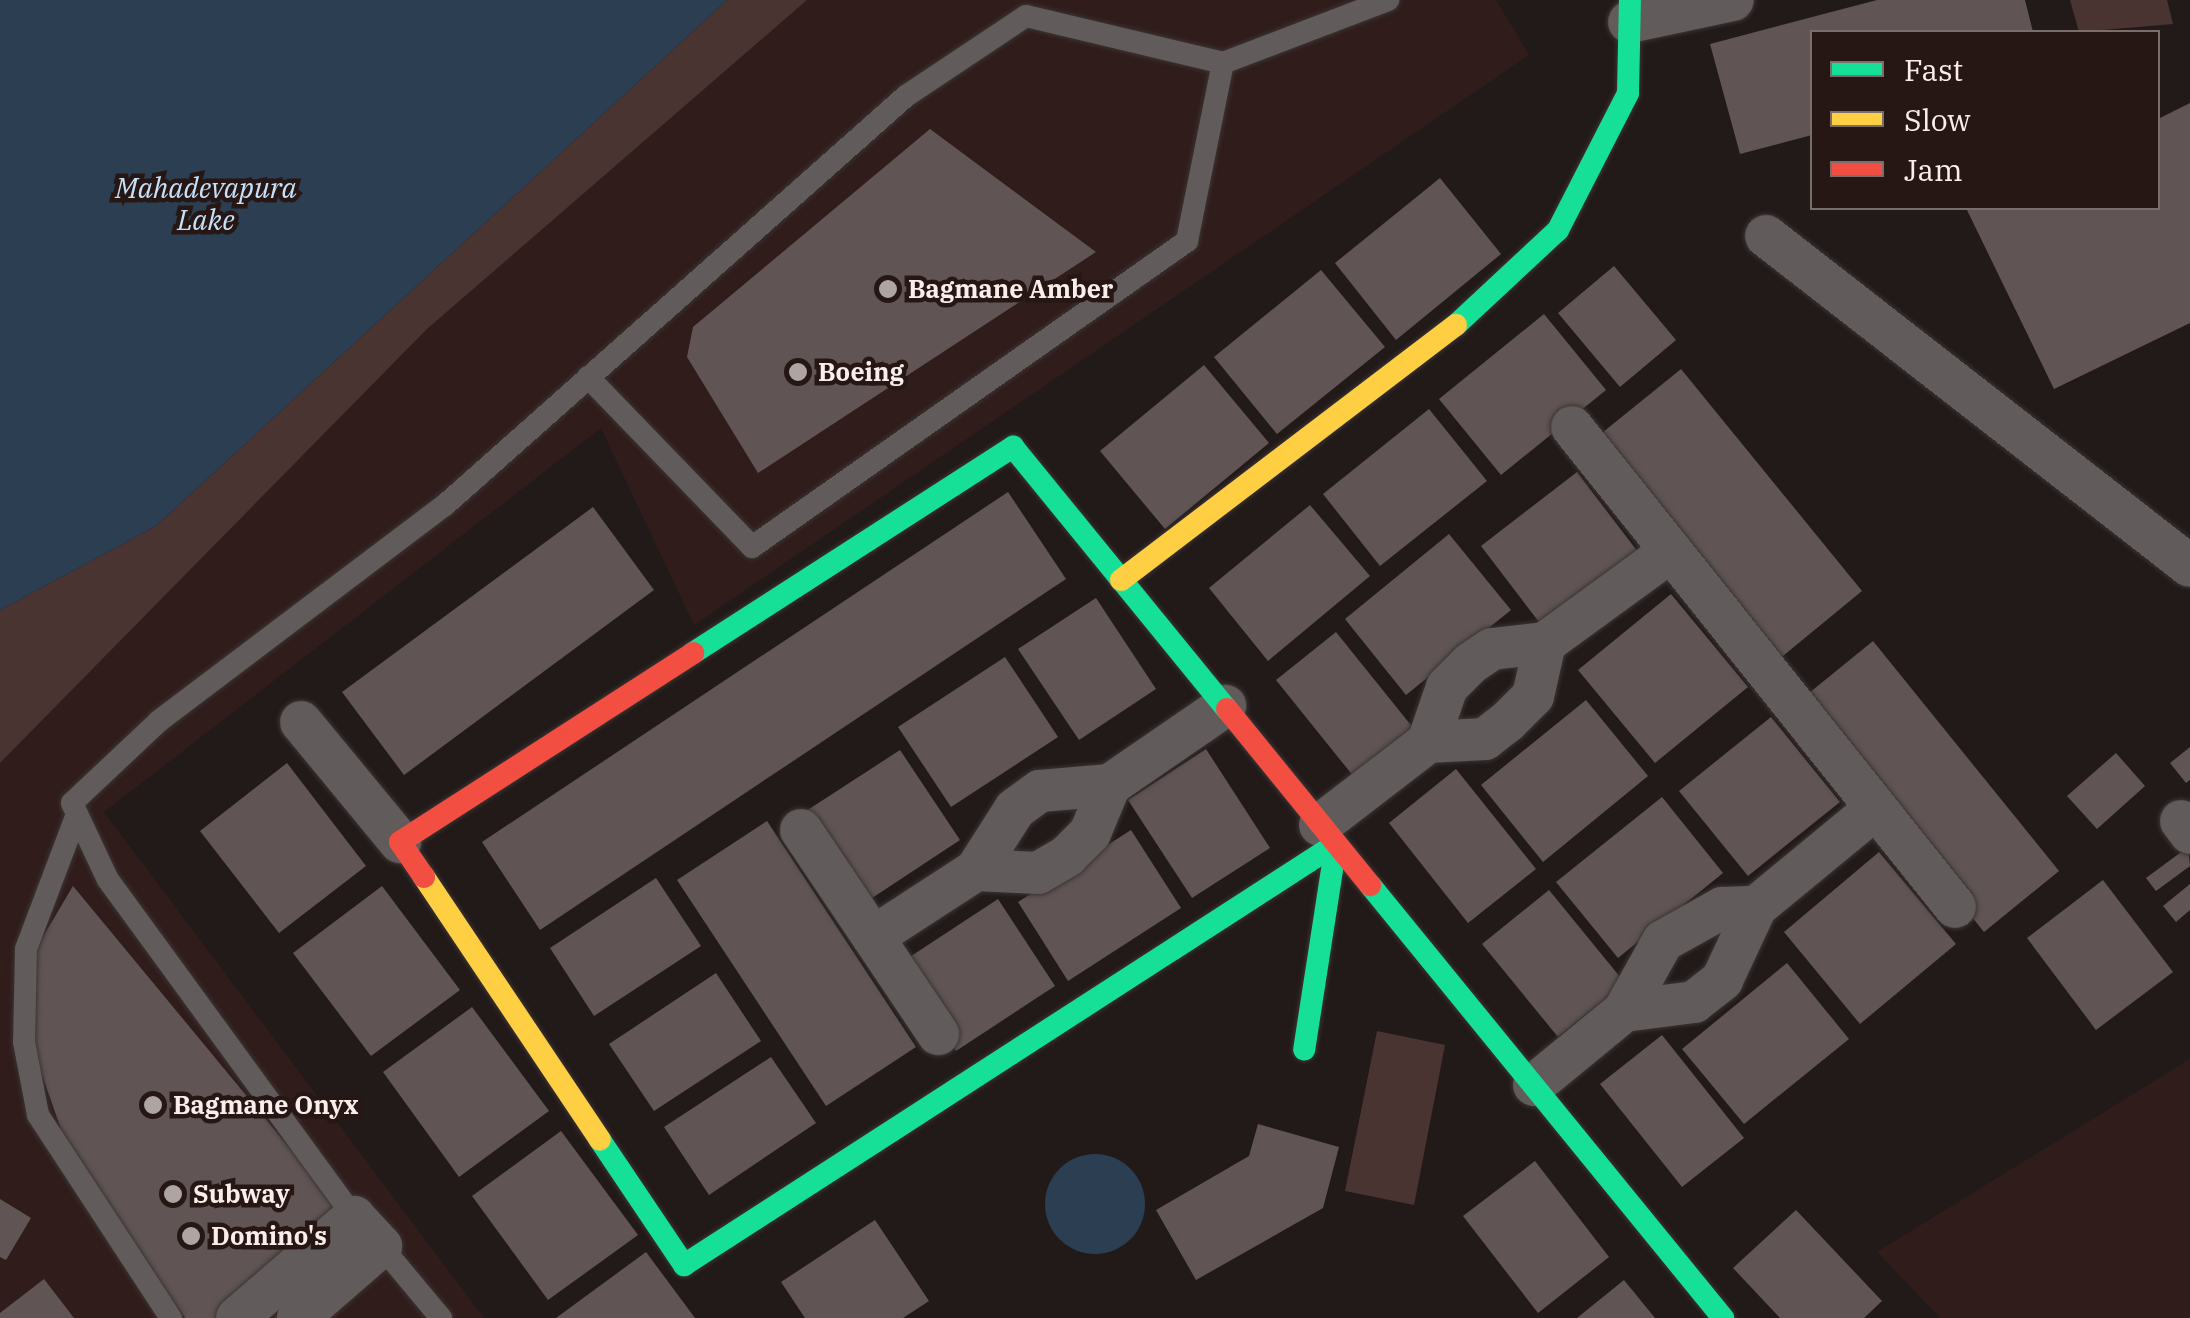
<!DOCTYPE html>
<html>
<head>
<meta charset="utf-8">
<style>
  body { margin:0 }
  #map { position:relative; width:2190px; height:1318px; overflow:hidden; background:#221a19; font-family:"IBM Plex Serif",serif }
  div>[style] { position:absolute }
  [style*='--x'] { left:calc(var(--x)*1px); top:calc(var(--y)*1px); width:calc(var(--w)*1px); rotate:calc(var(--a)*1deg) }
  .built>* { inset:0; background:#301d1b }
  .green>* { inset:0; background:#493431 }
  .water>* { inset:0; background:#2c3e51 }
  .round { border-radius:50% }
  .building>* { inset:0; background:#605554 }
  .roads { filter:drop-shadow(0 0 2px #3b3433) drop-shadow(0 0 2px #3b3433) }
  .lane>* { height:22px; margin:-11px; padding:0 11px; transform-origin:11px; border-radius:11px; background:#615b5b }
  .street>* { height:42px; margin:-21px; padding:0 21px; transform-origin:21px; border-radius:21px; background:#615b5b }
  .fast>* { height:22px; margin:-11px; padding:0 11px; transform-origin:11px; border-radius:11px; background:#16e098 }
  .slow>* { height:22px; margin:-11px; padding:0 11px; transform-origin:11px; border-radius:11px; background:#ffcf43 }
  .jam>* { height:22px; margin:-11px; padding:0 11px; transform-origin:11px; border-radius:11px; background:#f24e42 }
  .dots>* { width:28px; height:28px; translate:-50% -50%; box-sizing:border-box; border:5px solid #261715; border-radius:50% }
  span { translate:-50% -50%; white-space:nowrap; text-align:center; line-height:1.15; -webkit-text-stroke:9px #261715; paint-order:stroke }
  .poi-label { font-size:25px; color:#f9eeec; font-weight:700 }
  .left { translate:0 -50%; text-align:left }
  .water-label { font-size:28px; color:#c7e1fb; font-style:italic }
  .legend { position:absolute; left:1810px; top:30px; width:350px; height:180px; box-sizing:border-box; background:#261715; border:2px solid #7a6d6b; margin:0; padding:12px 18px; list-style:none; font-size:30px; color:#f9eeec }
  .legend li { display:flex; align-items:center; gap:20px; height:50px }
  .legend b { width:50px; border:2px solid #7a6d6b }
</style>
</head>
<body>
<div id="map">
  <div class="built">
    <i style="clip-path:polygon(807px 0,1496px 0,1529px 55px,694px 625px,601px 428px,104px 812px,484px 1318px,0 1318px,0 763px,427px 329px)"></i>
    <i style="clip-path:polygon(2190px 1059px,2190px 1318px,1940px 1318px,1877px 1252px)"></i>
  </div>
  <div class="green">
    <i style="clip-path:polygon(727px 0,807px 0,427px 329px,0 763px,0 610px,156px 526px)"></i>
    <i style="clip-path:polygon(2070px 0,2167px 0,2173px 24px,2079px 32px)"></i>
    <i style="clip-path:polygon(1377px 1031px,1445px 1045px,1414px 1205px,1345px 1191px)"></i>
  </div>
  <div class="water">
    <i style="clip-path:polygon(0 0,727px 0,156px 526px,0 610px)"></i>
    <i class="round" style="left:1045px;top:1154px;width:100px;height:100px"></i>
  </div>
  <div class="building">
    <i style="clip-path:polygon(1877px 0,2025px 0,2033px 32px,1812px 32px,1812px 135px,1740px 154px,1710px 44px)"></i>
    <i style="clip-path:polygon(2190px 103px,2190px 323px,2054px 389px,1967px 210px,2158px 208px,2158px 119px)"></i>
    <i style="clip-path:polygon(930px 129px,1096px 252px,758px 473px,687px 357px,693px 327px)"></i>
    <i style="clip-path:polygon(1440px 178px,1501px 254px,1396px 340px,1335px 263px)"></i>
    <i style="clip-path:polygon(1614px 266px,1676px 340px,1620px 387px,1558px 313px)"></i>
    <i style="clip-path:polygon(1321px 270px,1385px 347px,1277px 434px,1214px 357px)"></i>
    <i style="clip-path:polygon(1544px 314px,1606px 390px,1501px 475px,1439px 399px)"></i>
    <i style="clip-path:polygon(1204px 365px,1269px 443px,1165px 529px,1100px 451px)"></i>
    <i style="clip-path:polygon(1681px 369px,1862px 591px,1773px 664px,1592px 441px)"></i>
    <i style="clip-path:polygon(1429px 409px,1487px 481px,1380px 566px,1323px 494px)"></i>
    <i style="clip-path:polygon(1577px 472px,1638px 552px,1542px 626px,1481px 546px)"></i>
    <i style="clip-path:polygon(1008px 492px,1066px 579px,540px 930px,482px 842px)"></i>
    <i style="clip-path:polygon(1310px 505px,1370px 576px,1268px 661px,1209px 588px)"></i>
    <i style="clip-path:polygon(593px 507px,654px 590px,404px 775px,342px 692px)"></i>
    <i style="clip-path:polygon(1449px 534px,1511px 610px,1406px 695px,1345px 619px)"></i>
    <i style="clip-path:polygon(1671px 594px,1748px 687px,1655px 763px,1578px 670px)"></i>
    <i style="clip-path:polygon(1096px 598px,1156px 689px,1079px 740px,1018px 649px)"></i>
    <i style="clip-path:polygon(1336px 632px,1414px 729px,1354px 777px,1276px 680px)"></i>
    <i style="clip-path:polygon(1873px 641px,2059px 871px,1984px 932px,1798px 702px)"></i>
    <i style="clip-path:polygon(1005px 657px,1058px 737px,951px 807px,898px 727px)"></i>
    <i style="clip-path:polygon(1586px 700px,1648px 776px,1543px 862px,1481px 785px)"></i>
    <i style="clip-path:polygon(1771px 717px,1840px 802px,1748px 876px,1679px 791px)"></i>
    <i style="clip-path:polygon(2190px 747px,2190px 780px,2186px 783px,2170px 763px)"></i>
    <i style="clip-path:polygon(1206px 749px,1270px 848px,1192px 898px,1128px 800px)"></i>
    <i style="clip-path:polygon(900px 750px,960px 840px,863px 904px,803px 813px)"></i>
    <i style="clip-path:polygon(2116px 753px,2145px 786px,2097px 829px,2067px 796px)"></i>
    <i style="clip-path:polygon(287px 763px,366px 866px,279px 933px,200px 831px)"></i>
    <i style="clip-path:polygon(1456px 769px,1536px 869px,1468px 923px,1389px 823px)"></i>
    <i style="clip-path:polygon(1662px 797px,1723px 873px,1618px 958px,1556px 882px)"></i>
    <i style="clip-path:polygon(767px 821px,916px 1047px,826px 1106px,677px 880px)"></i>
    <i style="clip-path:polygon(1131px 830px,1181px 908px,1068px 981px,1018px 902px)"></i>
    <i style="clip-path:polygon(2188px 847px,2190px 866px,2156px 891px,2146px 878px)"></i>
    <i style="clip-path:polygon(1879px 852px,1956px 944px,1860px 1024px,1784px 932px)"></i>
    <i style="clip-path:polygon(656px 878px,701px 946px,594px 1016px,550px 948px)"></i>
    <i style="clip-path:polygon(2103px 880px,2173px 972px,2096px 1030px,2027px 938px)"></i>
    <i style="clip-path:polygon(2190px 884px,2190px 910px,2176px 922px,2163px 906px)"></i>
    <i style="clip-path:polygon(73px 886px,346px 1216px,232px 1318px,185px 1318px,70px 1155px,35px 1055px,32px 955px)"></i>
    <i style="clip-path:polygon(382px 886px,460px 990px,371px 1056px,293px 953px)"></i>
    <i style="clip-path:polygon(1549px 890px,1625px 983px,1558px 1037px,1482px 944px)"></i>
    <i style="clip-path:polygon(998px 899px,1055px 986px,956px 1051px,899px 964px)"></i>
    <i style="clip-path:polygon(1787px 963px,1849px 1039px,1744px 1124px,1682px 1049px)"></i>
    <i style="clip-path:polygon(716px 973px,761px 1041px,654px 1111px,609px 1044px)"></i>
    <i style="clip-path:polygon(472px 1007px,549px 1111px,459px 1177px,383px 1072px)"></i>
    <i style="clip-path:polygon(1662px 1035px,1744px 1138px,1682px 1187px,1600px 1084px)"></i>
    <i style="clip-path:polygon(771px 1057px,816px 1123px,709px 1195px,664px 1127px)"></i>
    <i style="clip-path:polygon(1258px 1124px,1339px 1147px,1323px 1208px,1196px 1280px,1156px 1210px,1249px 1156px)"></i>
    <i style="clip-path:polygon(561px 1131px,638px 1235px,548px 1300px,472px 1196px)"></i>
    <i style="clip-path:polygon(1535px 1161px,1609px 1257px,1538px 1313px,1463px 1216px)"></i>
    <i style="clip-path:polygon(0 1199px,31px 1218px,6px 1260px,0 1257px)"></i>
    <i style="clip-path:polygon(1796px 1210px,1882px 1301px,1864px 1318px,1780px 1318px,1733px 1268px)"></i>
    <i style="clip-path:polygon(875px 1220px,929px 1301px,903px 1318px,805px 1318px,781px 1282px)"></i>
    <i style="clip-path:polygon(646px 1252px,695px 1318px,556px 1318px)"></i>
    <i style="clip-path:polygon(44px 1279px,74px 1318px,0 1318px,0 1313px)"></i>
    <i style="clip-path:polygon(1624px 1280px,1655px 1318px,1577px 1318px)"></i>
  </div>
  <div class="roads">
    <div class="lane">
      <i style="--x:588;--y:377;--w:236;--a:46"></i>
      <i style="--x:752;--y:547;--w:532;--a:-35.12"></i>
      <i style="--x:1187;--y:241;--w:182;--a:-78.6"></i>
      <i style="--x:77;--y:814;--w:144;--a:110.7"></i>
      <i style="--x:26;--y:949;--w:93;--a:91.2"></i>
      <i style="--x:24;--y:1042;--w:74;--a:79.1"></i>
      <i style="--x:38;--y:1115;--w:243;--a:56.8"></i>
      <i style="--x:354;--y:1217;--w:417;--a:-126.1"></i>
      <i style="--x:108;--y:880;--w:85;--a:-115.1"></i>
      <i style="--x:72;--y:803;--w:120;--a:-43.3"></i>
      <i style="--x:159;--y:721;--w:358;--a:-37.1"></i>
      <i style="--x:445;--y:505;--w:616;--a:-41.58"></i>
      <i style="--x:906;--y:96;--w:144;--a:-33.7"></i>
      <i style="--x:1026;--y:16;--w:203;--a:13.4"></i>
      <i style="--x:1223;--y:63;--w:177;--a:-20.9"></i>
      <i style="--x:381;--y:1246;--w:94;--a:50.2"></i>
    </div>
    <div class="street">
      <i style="--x:1629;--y:22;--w:106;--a:-11.9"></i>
      <i style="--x:1766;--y:236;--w:537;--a:37.89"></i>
      <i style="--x:1572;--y:427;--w:614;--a:51.41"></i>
      <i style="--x:301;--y:722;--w:156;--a:50.5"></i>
      <i style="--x:1428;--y:742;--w:57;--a:-3"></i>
      <i style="--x:1485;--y:739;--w:28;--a:-38"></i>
      <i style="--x:1507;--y:722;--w:37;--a:-45"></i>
      <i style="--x:1533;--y:696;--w:54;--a:-77.2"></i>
      <i style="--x:2181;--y:821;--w:15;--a:53"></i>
      <i style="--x:1320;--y:825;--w:136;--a:-37.5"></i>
      <i style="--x:1428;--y:742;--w:58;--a:-70.9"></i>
      <i style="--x:1447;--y:687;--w:34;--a:-45"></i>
      <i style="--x:1471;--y:663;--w:25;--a:-34"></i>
      <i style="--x:1492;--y:649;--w:53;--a:-6.5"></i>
      <i style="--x:1545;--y:643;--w:156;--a:-36.1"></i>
      <i style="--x:801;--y:830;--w:246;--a:56.1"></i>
      <i style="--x:976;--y:870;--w:62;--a:2.8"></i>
      <i style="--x:1038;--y:873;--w:34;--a:-30"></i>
      <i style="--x:1067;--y:856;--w:33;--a:-45"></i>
      <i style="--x:1090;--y:833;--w:52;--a:-67.4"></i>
      <i style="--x:1110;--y:785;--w:140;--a:-34.5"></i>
      <i style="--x:873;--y:937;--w:123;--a:-33"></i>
      <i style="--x:976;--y:870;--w:72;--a:-57.4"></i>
      <i style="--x:1015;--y:809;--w:31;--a:-36"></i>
      <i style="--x:1040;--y:791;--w:70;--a:-4.9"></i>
      <i style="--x:1624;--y:1011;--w:71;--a:-7.3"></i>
      <i style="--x:1694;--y:1002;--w:36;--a:-38"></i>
      <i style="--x:1722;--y:980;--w:81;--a:-65"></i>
      <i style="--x:1756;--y:907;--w:154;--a:-39.5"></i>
      <i style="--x:1534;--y:1085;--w:117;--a:-39.4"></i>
      <i style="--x:1624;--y:1011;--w:80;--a:-60.9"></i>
      <i style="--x:1663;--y:941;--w:68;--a:-29.2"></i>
      <i style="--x:1722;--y:908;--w:34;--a:-2"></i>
      <i style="--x:237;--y:1318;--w:155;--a:-40.8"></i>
      <i style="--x:354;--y:1217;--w:40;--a:47"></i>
      <i style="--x:381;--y:1246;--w:110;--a:139.1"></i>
    </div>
    <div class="fast">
      <i style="--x:1456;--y:325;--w:139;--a:-43"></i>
      <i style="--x:1558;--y:230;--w:154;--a:-62.9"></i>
      <i style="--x:1628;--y:93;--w:93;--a:-88.8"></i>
      <i style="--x:693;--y:653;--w:381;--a:-32.8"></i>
      <i style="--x:1013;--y:447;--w:338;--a:50.8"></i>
      <i style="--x:1370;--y:885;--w:559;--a:50.81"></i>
      <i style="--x:600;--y:1140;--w:151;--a:56.1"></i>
      <i style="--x:684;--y:1265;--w:776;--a:-32.85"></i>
      <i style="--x:1336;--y:844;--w:208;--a:98.8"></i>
    </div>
    <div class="slow">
      <i style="--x:1121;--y:580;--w:421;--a:-37.3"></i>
      <i style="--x:424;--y:877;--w:316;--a:56.2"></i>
    </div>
    <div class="jam">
      <i style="--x:1227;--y:709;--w:227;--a:50.9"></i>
      <i style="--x:424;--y:877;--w:42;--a:-124.4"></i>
      <i style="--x:400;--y:842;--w:349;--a:-32.8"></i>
    </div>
  </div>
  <div class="dots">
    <i style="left:888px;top:289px;background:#aea4a2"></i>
    <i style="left:798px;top:372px;background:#aea4a2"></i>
    <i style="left:153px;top:1105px;background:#aea4a2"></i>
    <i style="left:173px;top:1194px;background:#aea4a2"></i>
    <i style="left:191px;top:1236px;background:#aea4a2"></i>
  </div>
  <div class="poi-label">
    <span class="left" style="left:908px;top:289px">Bagmane Amber</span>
    <span class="left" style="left:818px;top:372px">Boeing</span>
    <span class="left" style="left:173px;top:1105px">Bagmane Onyx</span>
    <span class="left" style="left:193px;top:1194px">Subway</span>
    <span class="left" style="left:211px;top:1236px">Domino's</span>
  </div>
  <div class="water-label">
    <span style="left:206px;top:204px">Mahadevapura<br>Lake</span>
  </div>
  <ul class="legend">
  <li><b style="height:12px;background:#16e098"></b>Fast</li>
  <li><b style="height:12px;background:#ffcf43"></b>Slow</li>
  <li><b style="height:12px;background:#f24e42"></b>Jam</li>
  </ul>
</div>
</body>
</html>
